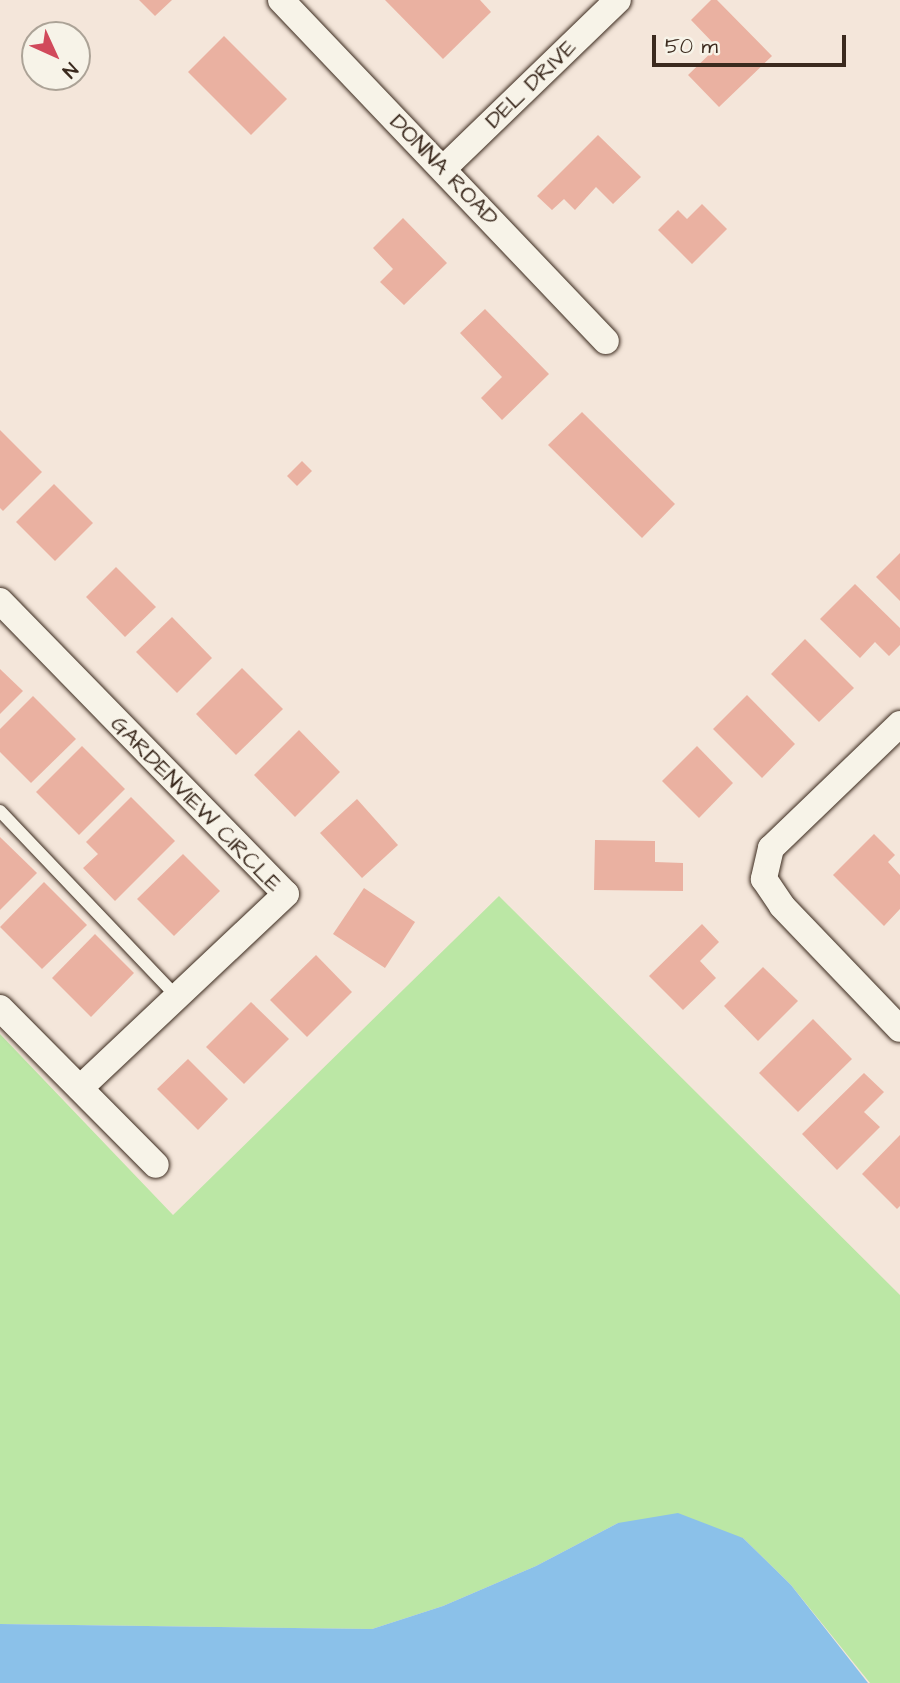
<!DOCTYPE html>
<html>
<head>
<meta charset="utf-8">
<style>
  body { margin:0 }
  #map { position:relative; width:900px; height:1683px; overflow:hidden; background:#f4e6da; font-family:"Architects Daughter",sans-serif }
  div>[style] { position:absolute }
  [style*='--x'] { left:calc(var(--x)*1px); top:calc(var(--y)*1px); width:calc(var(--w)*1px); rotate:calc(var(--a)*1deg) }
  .green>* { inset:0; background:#bbe7a5 }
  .water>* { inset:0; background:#8bc1e9 }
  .building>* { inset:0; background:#eab1a1 }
  .roads { filter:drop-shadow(0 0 2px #3b2a1e) drop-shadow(0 0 2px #3b2a1e) }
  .lane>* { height:12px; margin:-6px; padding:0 6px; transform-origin:6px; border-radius:6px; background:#f7f3e8 }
  .street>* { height:26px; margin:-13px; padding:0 13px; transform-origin:13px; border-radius:13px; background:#f7f3e8 }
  span { translate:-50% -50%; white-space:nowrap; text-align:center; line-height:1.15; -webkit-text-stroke:6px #f7f3e8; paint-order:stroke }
  .street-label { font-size:23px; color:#3b2a1e }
  .north { position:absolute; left:21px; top:21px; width:70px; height:70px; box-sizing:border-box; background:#f7f3e8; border:2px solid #aca397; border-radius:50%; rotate:135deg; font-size:19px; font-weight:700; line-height:28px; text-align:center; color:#3b2a1e }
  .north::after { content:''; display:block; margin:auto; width:24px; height:32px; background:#d1495b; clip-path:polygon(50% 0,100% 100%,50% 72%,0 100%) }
  .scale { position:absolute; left:652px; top:35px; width:194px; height:32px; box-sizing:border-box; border:4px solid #3b2a1e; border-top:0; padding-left:9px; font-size:21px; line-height:24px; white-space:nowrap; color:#3b2a1e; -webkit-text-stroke:5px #f7f3e8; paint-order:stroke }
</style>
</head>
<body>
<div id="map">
  <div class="green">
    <i style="clip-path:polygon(499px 896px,900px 1295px,900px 1683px,870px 1683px,791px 1585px,743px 1538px,618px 1523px,536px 1566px,443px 1606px,372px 1629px,0 1624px,0 1034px,173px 1215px)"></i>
  </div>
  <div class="water">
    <i style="clip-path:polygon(678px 1513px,743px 1538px,791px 1585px,868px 1683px,0 1683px,0 1624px,372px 1629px,443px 1606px,536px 1566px,618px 1523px)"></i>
  </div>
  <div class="building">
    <i style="clip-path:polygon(139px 0,172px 0,155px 16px)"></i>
    <i style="clip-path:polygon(385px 0,480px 0,491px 12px,443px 59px)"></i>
    <i style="clip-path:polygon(711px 0,717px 0,772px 56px,719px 107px,688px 75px,717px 47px,691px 20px)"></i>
    <i style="clip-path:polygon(224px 36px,287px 99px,251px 135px,188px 72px)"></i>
    <i style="clip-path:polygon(598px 135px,641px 177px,613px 204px,596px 187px,575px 210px,564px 199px,552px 210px,537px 196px)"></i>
    <i style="clip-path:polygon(702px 204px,727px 229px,692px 264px,658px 230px,678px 210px,687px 219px)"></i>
    <i style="clip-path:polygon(403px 218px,447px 263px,404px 305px,380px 282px,393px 269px,373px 248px)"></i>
    <i style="clip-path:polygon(485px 309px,549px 374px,502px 420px,481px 398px,502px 377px,460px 333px)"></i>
    <i style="clip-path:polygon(582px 412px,675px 504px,642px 538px,548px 445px)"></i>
    <i style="clip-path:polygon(0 430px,42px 472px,3px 511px,0 508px)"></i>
    <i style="clip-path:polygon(302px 461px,312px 471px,297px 486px,287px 476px)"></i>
    <i style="clip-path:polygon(54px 484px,93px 523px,55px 561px,16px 522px)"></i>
    <i style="clip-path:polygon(900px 553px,900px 601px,876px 577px)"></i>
    <i style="clip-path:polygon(116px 567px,156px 607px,125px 637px,86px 597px)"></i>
    <i style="clip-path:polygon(855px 584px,900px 628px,900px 645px,889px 656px,875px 642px,860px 658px,820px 619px)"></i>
    <i style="clip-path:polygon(172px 617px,212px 658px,177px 693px,136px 652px)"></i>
    <i style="clip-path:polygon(805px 639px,854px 688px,819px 722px,771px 674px)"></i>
    <i style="clip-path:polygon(242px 668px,283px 709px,236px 755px,196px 714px)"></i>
    <i style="clip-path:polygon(0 669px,23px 691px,0 714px)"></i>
    <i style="clip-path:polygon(747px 695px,795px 744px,762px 778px,713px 729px)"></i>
    <i style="clip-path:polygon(33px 696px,76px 739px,31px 783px,0 752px,0 729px)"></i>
    <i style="clip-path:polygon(299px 730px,340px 772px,295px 817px,254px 775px)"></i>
    <i style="clip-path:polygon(82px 746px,125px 789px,79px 835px,36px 792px)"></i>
    <i style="clip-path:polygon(697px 746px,733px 783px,699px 818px,662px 781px)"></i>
    <i style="clip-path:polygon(131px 797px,175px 841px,115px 901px,83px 868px,98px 854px,86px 842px)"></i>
    <i style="clip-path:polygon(357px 799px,398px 845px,362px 878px,320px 833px)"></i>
    <i style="clip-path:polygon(874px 834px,895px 855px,888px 862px,900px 875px,900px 909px,884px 926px,833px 875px)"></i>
    <i style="clip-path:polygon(0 837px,37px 873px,0 910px)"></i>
    <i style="clip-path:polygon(595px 840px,655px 841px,655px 862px,683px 863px,683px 891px,594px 890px)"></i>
    <i style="clip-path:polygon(183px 854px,220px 891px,174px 936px,137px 899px)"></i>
    <i style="clip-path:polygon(44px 882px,87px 925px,42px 969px,0 927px)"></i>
    <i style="clip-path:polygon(364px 888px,415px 922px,385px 968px,333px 934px)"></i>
    <i style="clip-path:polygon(702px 924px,719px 942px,700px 961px,716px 978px,683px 1010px,649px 976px)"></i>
    <i style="clip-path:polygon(95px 934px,134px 973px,91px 1017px,52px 978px)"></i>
    <i style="clip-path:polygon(316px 955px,352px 992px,307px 1037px,270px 1000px)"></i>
    <i style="clip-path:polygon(763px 967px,798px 1001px,758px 1041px,724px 1006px)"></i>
    <i style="clip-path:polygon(251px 1002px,289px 1039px,244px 1084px,206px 1047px)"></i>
    <i style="clip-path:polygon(813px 1019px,852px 1059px,798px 1112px,759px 1073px)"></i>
    <i style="clip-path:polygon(188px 1059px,228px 1099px,198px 1130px,157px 1089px)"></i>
    <i style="clip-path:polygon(864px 1073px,884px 1092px,864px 1112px,880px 1127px,837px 1170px,802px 1134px)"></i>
    <i style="clip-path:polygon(900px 1135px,900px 1206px,897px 1209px,862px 1174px)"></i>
  </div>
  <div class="roads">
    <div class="lane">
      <i style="--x:0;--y:811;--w:258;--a:46.4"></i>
    </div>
    <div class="street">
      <i style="--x:281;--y:0;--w:471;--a:46.4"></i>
      <i style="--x:443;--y:169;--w:243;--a:-44"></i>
      <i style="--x:0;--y:601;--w:409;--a:45.7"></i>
      <i style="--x:286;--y:894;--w:283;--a:136.7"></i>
      <i style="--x:900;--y:724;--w:179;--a:136.1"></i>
      <i style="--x:771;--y:848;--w:32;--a:103"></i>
      <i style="--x:764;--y:879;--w:32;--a:56"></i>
      <i style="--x:782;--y:906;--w:170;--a:46.2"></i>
      <i style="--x:0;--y:1008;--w:221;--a:45.2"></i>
    </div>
  </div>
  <div class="street-label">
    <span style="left:531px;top:84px;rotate:-44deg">DEL DRIVE</span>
    <span style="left:444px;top:170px;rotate:46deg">DONNA ROAD</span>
    <span style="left:196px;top:804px;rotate:46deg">GARDENVIEW CIRCLE</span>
  </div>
  <div class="north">N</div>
  <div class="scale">50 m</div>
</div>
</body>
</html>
